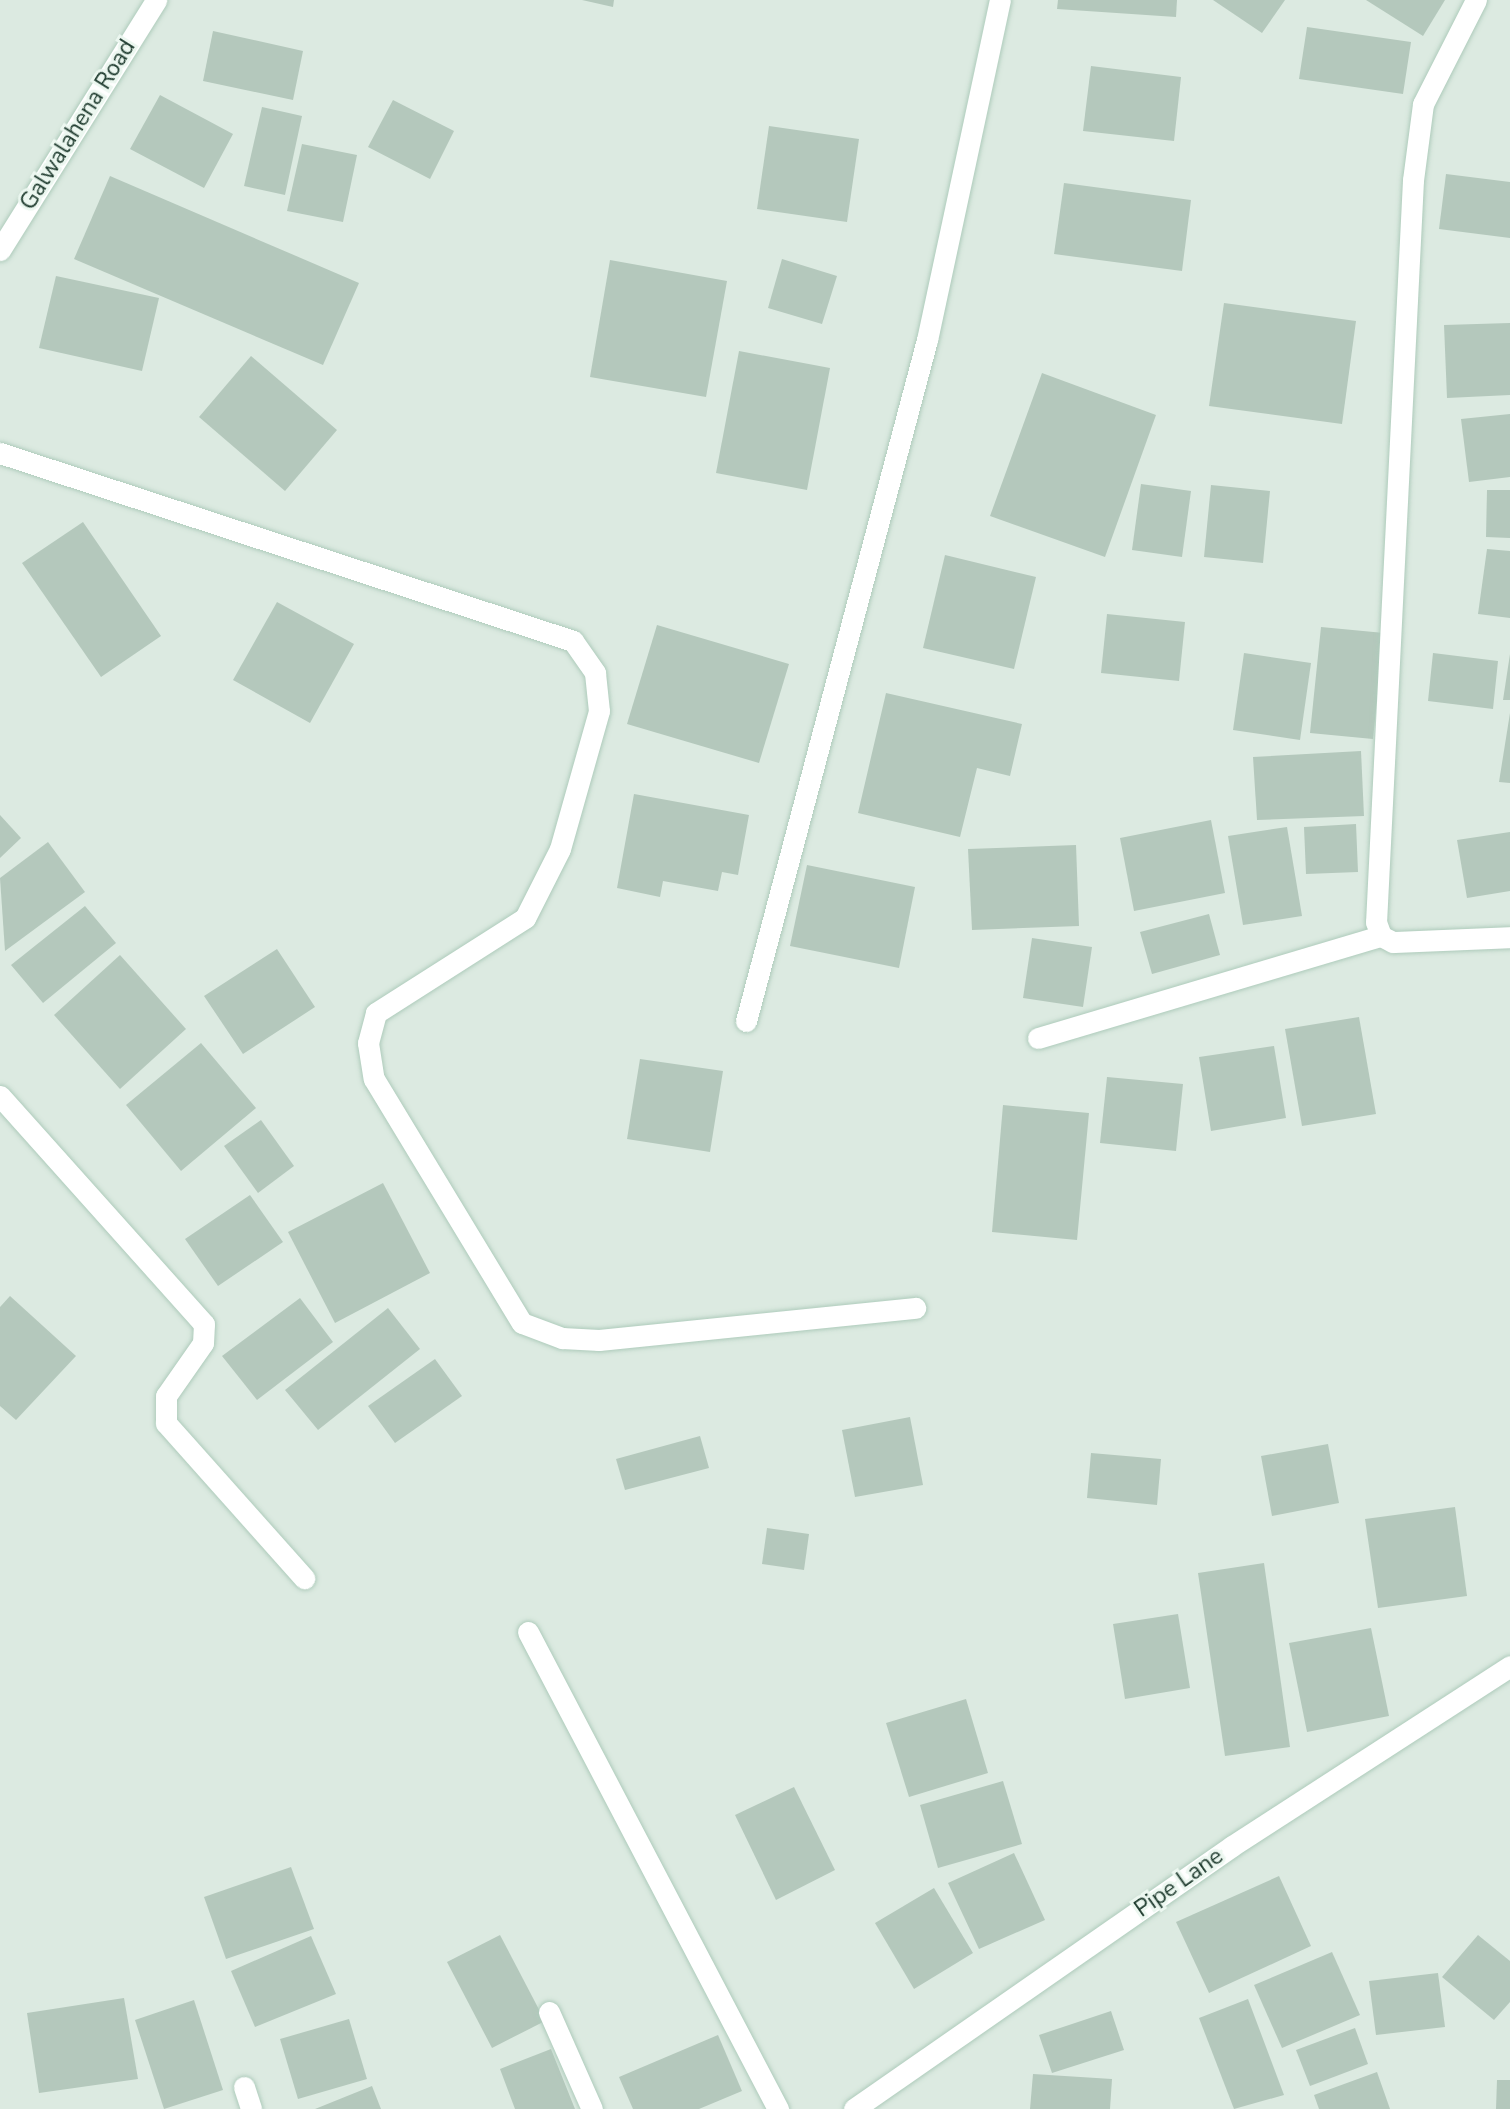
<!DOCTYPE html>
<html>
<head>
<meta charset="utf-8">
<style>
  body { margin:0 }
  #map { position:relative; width:1510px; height:2109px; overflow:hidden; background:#dceae1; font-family:"Nunito Sans",sans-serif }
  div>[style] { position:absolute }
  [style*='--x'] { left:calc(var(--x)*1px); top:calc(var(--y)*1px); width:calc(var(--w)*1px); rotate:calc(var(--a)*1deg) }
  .building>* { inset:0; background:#b4c8bc }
  .roads { filter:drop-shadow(0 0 2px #aecbbb) drop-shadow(0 0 2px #aecbbb) }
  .street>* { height:21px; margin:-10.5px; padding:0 10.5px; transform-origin:10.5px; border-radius:10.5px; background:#fff }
  .secondary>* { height:21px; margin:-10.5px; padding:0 10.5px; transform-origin:10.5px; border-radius:10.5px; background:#fff }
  span { translate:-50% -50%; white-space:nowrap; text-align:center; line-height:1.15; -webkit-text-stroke:6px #ecf7f0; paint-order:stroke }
  .street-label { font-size:23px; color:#1d3a2d }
</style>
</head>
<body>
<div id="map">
  <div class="building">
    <i style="clip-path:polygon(582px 0,614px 0,613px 7px)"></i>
    <i style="clip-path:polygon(1058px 0,1177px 0,1176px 17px,1057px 9px)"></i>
    <i style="clip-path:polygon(1213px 0,1285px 0,1262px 33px)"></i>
    <i style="clip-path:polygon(1366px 0,1445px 0,1423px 36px)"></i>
    <i style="clip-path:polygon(1307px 27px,1411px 42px,1403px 94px,1299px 79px)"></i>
    <i style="clip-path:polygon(213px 31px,303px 51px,293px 100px,203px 81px)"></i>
    <i style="clip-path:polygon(1091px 66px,1181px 77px,1174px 141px,1083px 131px)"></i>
    <i style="clip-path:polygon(160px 95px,233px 134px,204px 188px,130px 149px)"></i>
    <i style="clip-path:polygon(393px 100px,454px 131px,430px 179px,368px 147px)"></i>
    <i style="clip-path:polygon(262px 107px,302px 116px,285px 195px,244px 186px)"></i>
    <i style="clip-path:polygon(769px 126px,859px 139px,847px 222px,757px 209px)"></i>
    <i style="clip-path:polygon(302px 144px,357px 155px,343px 222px,287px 211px)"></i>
    <i style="clip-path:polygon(1446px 174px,1510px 182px,1510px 238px,1439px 229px)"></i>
    <i style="clip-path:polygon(110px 176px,359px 283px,323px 365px,74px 259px)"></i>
    <i style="clip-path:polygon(1064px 183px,1191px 200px,1182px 271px,1054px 254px)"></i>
    <i style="clip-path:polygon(782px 259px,837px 276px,822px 324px,768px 308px)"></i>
    <i style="clip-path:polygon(610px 260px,727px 281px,706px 397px,590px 377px)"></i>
    <i style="clip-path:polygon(56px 276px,159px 298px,142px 371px,39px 348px)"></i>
    <i style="clip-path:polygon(1224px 303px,1356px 321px,1342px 424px,1209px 406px)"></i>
    <i style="clip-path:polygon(1510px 323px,1510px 395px,1447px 398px,1444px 325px)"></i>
    <i style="clip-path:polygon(739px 351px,830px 368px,807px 490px,716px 473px)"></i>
    <i style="clip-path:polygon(251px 356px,337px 430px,285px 491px,199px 417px)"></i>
    <i style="clip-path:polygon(1042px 373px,1156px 415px,1105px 557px,990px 516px)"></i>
    <i style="clip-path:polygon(1510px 414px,1510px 477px,1469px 482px,1461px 419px)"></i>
    <i style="clip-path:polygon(1141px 484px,1191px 491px,1182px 557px,1132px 550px)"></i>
    <i style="clip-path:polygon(1211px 485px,1270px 491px,1263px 563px,1204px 557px)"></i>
    <i style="clip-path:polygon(1487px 490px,1510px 490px,1510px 538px,1486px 537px)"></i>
    <i style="clip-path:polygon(83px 522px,161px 636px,101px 677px,22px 563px)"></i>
    <i style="clip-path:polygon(1487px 549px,1510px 551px,1510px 618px,1478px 614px)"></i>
    <i style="clip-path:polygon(945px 555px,1036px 577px,1014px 669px,923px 648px)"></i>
    <i style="clip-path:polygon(277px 602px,354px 644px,310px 723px,233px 680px)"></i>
    <i style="clip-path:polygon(1107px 614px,1185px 622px,1179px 681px,1101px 673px)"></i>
    <i style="clip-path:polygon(657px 625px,789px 664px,759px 763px,627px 724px)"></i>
    <i style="clip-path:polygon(1321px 627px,1384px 633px,1373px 739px,1310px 733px)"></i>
    <i style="clip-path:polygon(1244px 653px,1311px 663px,1300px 740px,1233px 730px)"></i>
    <i style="clip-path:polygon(1433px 653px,1498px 661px,1493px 709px,1428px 701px)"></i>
    <i style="clip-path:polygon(1510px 654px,1510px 700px,1503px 700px)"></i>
    <i style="clip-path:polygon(886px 693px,1022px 724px,1010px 776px,977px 768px,960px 837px,858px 813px)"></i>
    <i style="clip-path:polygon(1510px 713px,1510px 783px,1499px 782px)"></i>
    <i style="clip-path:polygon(1361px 751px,1364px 816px,1257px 820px,1253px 757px)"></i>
    <i style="clip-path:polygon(634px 794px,749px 815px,738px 875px,722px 872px,718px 891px,663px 881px,660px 897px,617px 888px)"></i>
    <i style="clip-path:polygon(0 815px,21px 838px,0 858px)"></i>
    <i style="clip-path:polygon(1211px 820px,1225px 893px,1134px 911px,1120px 838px)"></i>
    <i style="clip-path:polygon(1356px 824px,1358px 872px,1306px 874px,1304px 827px)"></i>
    <i style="clip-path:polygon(1287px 827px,1302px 916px,1243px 925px,1228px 836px)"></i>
    <i style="clip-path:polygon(1510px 832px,1510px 891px,1467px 898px,1457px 840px)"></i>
    <i style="clip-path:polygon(48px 842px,85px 892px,5px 951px,0 878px)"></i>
    <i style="clip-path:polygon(1076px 845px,1079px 926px,972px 930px,968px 849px)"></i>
    <i style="clip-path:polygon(807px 865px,915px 887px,899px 968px,790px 946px)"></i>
    <i style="clip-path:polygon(85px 906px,116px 943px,43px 1003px,11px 965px)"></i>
    <i style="clip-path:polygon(1209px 914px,1220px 955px,1152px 974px,1140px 932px)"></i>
    <i style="clip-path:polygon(1032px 938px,1092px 947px,1083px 1007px,1023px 998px)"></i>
    <i style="clip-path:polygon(277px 949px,315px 1007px,243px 1054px,204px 996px)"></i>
    <i style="clip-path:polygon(120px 955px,186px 1029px,120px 1089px,54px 1015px)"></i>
    <i style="clip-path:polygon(1359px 1017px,1376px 1114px,1302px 1126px,1285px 1029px)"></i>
    <i style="clip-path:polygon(201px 1043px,256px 1108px,181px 1171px,126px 1105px)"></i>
    <i style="clip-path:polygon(1274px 1046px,1286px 1118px,1211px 1131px,1199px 1057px)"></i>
    <i style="clip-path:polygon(640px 1059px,723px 1071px,710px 1152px,627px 1139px)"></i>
    <i style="clip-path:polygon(1107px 1077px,1183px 1084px,1176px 1151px,1100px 1143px)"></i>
    <i style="clip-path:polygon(1003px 1105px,1089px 1113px,1077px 1240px,992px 1232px)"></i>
    <i style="clip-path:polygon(261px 1120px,294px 1166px,258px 1193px,224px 1146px)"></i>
    <i style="clip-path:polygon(383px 1183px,430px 1273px,335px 1323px,288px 1232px)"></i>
    <i style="clip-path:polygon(250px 1195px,283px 1242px,218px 1286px,185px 1239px)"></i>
    <i style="clip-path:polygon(10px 1296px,76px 1356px,16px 1420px,0 1406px,0 1307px)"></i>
    <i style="clip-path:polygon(300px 1298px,333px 1342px,257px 1400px,222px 1356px)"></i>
    <i style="clip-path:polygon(388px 1308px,420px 1349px,318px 1430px,285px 1390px)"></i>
    <i style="clip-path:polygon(435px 1359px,462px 1396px,395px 1443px,368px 1406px)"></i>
    <i style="clip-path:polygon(910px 1417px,923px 1485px,855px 1497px,842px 1430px)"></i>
    <i style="clip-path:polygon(700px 1436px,709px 1468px,625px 1490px,616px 1459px)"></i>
    <i style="clip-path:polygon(1328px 1444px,1339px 1503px,1272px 1516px,1261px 1456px)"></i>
    <i style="clip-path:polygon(1091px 1453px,1161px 1459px,1157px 1505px,1087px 1498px)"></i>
    <i style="clip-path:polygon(1455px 1507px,1467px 1596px,1378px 1608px,1365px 1519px)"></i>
    <i style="clip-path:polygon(767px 1528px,809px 1534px,804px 1570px,762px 1564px)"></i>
    <i style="clip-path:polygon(1264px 1563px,1290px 1747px,1225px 1756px,1198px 1573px)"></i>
    <i style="clip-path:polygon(1178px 1614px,1190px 1688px,1125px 1699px,1113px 1624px)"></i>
    <i style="clip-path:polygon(1371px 1628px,1389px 1716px,1307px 1732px,1289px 1643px)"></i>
    <i style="clip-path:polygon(966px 1699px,988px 1773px,909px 1797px,886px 1723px)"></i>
    <i style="clip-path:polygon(1003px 1781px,1022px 1844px,938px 1868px,920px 1805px)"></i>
    <i style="clip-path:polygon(794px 1787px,835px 1870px,776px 1900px,735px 1815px)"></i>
    <i style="clip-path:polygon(1014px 1853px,1045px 1920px,979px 1949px,948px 1883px)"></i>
    <i style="clip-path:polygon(291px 1867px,314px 1929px,226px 1959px,204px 1897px)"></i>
    <i style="clip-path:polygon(1279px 1876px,1311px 1946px,1209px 1993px,1176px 1922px)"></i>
    <i style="clip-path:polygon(934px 1888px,973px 1953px,914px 1989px,875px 1923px)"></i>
    <i style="clip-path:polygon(500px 1935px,545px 2021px,492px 2048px,447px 1962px)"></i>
    <i style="clip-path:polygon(1478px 1935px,1510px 1961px,1510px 2002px,1494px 2020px,1442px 1977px)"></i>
    <i style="clip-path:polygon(311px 1936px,336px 1994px,255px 2027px,231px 1971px)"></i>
    <i style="clip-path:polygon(1332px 1952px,1360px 2015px,1282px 2048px,1254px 1985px)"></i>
    <i style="clip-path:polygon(1438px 1973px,1445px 2027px,1376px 2035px,1369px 1981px)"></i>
    <i style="clip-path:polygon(124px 1998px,138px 2079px,39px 2093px,27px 2013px)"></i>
    <i style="clip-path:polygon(1248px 1999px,1284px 2095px,1234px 2109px,1199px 2018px)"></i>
    <i style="clip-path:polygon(194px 2000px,223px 2090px,164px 2109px,135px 2020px)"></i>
    <i style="clip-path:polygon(1111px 2011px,1124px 2050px,1052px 2073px,1039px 2035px)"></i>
    <i style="clip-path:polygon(349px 2019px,367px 2079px,298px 2099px,280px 2039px)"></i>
    <i style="clip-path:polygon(1355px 2028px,1368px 2064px,1310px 2086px,1296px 2050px)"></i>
    <i style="clip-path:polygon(718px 2035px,742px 2091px,699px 2109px,633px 2109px,619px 2077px)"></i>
    <i style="clip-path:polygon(551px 2049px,575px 2109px,515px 2109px,500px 2069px)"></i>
    <i style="clip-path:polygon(1377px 2072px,1390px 2109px,1319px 2109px,1314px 2095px)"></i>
    <i style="clip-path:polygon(1033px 2074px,1112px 2079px,1110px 2109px,1030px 2109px)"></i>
    <i style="clip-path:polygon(1497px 2080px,1510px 2080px,1510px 2109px,1496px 2109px)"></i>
    <i style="clip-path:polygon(372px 2086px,381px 2109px,315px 2109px)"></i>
  </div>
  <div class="roads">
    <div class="street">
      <i style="--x:1476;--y:0;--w:117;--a:117"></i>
      <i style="--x:1423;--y:104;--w:77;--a:97.5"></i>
      <i style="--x:1413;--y:180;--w:743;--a:92.85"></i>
      <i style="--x:1376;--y:922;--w:15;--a:70"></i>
      <i style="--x:1381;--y:936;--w:13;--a:27"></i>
      <i style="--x:1393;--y:942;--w:117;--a:-2.4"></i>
      <i style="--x:0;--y:453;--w:603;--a:18.16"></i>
      <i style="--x:573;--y:641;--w:39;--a:55"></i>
      <i style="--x:595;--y:673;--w:38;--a:84"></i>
      <i style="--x:599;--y:711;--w:143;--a:105.8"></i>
      <i style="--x:560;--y:849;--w:77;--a:116.9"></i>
      <i style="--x:525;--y:918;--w:177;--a:147.5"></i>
      <i style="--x:376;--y:1013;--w:31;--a:105"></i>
      <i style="--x:368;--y:1043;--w:36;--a:81"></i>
      <i style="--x:374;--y:1079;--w:285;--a:58.8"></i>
      <i style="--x:522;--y:1323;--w:43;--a:20.6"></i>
      <i style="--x:562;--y:1338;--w:37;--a:3"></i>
      <i style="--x:599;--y:1340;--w:318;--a:-5.8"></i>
      <i style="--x:746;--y:1021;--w:705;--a:-75.12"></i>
      <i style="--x:927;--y:340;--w:348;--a:-77.9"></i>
      <i style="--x:1038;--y:1038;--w:358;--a:-16.6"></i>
      <i style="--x:0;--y:1096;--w:306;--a:48.2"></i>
      <i style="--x:204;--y:1324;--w:19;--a:93"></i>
      <i style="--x:203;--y:1343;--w:65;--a:124.9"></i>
      <i style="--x:166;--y:1396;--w:27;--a:90"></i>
      <i style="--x:166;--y:1423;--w:208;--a:48.3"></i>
      <i style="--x:528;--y:1632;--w:539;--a:62.34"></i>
      <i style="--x:549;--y:2012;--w:106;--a:66.1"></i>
      <i style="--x:244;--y:2087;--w:23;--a:72"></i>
      <i style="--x:854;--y:2109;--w:460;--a:-34.8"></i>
      <i style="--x:1232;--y:1846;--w:331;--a:-32.9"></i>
    </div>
    <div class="secondary">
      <i style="--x:0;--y:250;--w:295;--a:-58"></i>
    </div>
  </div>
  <div class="street-label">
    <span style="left:78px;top:125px;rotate:-58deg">Galwalahena Road</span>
    <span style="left:1179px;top:1883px;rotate:-35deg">Pipe Lane</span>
  </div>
</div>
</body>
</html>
